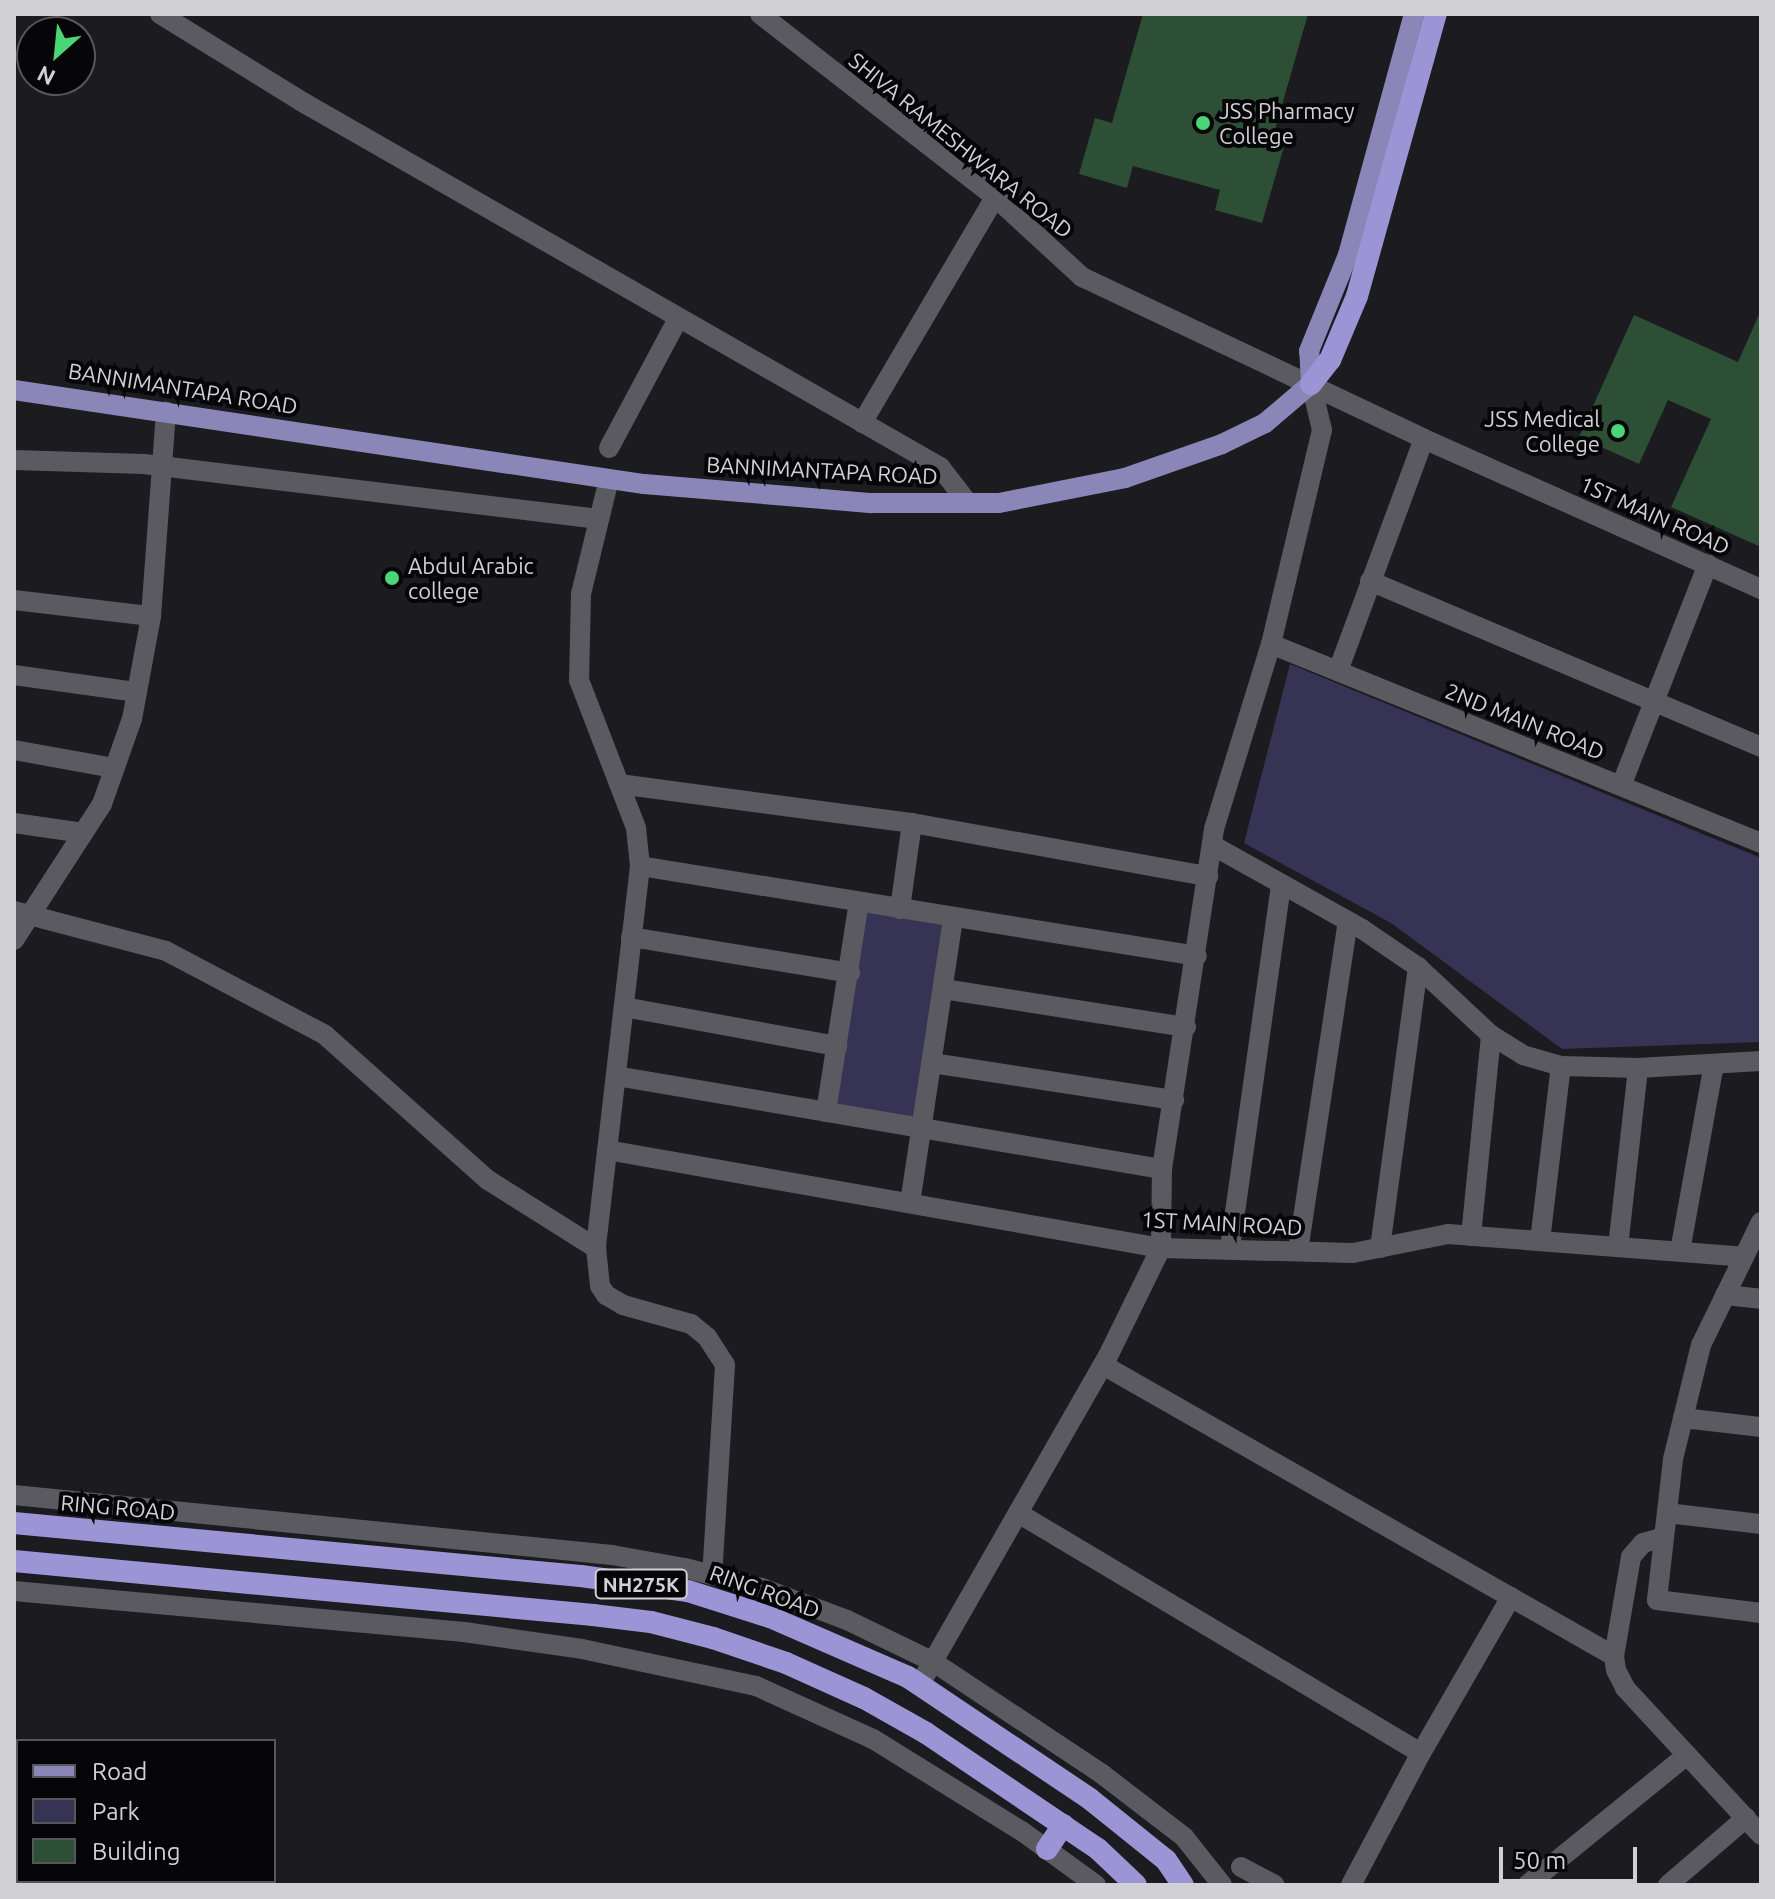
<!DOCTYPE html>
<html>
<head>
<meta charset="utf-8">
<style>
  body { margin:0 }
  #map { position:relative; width:1775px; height:1899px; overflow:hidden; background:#1b1b20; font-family:Ubuntu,sans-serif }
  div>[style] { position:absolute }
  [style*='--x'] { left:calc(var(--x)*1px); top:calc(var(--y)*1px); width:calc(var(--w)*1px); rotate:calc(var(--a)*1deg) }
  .green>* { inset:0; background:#363355 }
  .building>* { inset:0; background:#2d4f35 }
  .minor>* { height:20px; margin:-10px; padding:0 10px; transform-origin:10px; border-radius:10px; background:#5a5a60 }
  .tertiary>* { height:20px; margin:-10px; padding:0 10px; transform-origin:10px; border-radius:10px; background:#5a5a60 }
  .primary>* { height:20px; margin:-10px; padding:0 10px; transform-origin:10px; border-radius:10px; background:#8b86b8 }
  .trunk>* { height:22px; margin:-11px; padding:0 11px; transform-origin:11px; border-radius:11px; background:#9b95d5 }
  .dots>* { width:22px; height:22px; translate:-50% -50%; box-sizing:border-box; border:4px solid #060608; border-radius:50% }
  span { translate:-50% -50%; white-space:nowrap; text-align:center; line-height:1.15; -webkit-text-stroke:8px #060608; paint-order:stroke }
  .shield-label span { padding:2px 6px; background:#060608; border:2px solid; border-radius:6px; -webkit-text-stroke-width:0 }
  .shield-label { font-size:20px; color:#d1d1d5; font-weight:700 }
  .poi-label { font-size:22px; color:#d1d1d5 }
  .left { translate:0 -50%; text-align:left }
  .right { translate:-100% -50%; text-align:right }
  .street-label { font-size:22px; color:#d1d1d5 }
  .frame { position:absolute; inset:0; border:16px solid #d1d1d5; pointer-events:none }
  .legend { position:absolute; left:16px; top:1739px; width:260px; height:144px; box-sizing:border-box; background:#060608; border:2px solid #57575a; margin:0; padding:10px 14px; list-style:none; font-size:24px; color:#d1d1d5 }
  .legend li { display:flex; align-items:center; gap:16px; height:40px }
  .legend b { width:40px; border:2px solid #57575a }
  .north { position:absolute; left:16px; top:16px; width:80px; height:80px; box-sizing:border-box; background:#060608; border:2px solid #57575a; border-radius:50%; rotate:207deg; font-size:22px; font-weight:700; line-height:32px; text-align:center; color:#d1d1d5 }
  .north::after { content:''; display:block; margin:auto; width:28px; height:36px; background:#4ad677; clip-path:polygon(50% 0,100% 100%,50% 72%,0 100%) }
  .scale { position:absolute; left:1499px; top:1847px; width:138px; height:36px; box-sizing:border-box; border:4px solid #d1d1d5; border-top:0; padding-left:10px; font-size:24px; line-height:28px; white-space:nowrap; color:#d1d1d5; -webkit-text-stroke:6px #060608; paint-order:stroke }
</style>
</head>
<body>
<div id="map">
  <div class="green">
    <i style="clip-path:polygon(1290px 664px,1761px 858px,1761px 1042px,1562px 1049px,1391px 923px,1244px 843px)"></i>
    <i style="clip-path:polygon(865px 910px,943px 922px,914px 1118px,836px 1106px)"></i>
  </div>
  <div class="building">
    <i style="clip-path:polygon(1143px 14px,1308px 14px,1272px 140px,1285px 143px,1262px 223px,1215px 210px,1220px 190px,1133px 166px,1127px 188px,1079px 174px,1095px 118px,1112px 123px)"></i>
    <i style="clip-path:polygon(1761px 310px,1761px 547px,1671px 507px,1711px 419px,1668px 400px,1639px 464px,1579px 437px,1634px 315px,1738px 362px)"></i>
  </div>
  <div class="minor">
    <i style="--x:160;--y:14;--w:172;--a:31.7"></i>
    <i style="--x:306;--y:104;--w:731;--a:29.79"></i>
    <i style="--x:940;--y:467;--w:46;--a:52.1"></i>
    <i style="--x:862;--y:423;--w:262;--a:-59.5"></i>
    <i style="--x:609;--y:448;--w:146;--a:-61.9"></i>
    <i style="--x:14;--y:460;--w:130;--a:1.8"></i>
    <i style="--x:144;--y:464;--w:458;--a:6.9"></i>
    <i style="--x:609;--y:479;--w:118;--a:103.7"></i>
    <i style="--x:581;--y:594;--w:86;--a:91.3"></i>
    <i style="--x:579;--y:680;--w:159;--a:68.9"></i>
    <i style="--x:636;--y:828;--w:38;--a:84"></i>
    <i style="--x:640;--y:866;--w:385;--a:96.6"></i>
    <i style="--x:596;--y:1248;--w:38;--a:84"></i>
    <i style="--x:600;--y:1286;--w:11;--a:56"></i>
    <i style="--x:606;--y:1295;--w:20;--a:30"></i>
    <i style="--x:623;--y:1305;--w:71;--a:15.6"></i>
    <i style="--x:691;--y:1324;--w:21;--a:39"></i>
    <i style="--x:707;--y:1337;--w:33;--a:57"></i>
    <i style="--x:725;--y:1365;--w:210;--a:93.5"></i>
    <i style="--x:1370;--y:581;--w:425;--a:23"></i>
    <i style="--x:14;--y:600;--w:138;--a:6.7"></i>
    <i style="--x:1271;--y:644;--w:529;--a:22.1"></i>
    <i style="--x:1338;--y:671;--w:247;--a:-69.7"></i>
    <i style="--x:14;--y:675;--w:124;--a:7.9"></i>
    <i style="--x:14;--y:750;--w:102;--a:10.2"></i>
    <i style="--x:619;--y:784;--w:296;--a:7.6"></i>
    <i style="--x:912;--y:823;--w:301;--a:10.2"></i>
    <i style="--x:1621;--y:786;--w:238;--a:-68.6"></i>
    <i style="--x:14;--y:823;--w:70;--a:8.2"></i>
    <i style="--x:1212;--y:845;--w:172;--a:29.2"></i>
    <i style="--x:1362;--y:929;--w:68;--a:34.2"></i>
    <i style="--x:1418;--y:967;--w:100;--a:43"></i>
    <i style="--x:1491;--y:1035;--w:38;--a:32"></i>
    <i style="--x:1523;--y:1055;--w:40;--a:16"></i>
    <i style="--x:1561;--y:1066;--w:77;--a:1.5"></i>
    <i style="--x:1638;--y:1068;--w:123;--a:-3.3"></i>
    <i style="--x:640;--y:866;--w:564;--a:9.18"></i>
    <i style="--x:900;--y:909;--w:87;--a:-82.1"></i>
    <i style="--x:14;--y:911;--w:157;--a:14.7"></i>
    <i style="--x:166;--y:951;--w:180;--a:27.8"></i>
    <i style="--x:325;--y:1035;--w:218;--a:41.7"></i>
    <i style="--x:488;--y:1180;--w:128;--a:32.2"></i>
    <i style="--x:631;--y:937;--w:222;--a:9.3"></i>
    <i style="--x:14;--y:940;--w:162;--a:-57.1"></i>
    <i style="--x:102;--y:804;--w:90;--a:-70.6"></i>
    <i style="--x:132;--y:719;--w:105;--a:-79.5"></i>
    <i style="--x:151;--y:616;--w:205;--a:-85.8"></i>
    <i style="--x:943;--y:989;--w:246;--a:8.9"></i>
    <i style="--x:624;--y:1007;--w:217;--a:10.4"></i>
    <i style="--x:932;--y:1063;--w:245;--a:8.7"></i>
    <i style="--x:616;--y:1076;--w:554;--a:9.67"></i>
    <i style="--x:826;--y:1112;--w:213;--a:-81.1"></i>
    <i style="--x:607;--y:1150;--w:563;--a:10.03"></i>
    <i style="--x:1161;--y:1248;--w:192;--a:1.5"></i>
    <i style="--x:1353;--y:1253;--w:97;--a:-11.3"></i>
    <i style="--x:1448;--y:1234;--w:297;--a:4.4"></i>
    <i style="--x:910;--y:1203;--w:289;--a:-81.4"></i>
    <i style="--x:1761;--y:1222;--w:137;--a:116"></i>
    <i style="--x:1701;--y:1345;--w:117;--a:103.8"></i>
    <i style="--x:1673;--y:1459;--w:142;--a:96.5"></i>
    <i style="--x:1657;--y:1600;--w:105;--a:7.1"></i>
    <i style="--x:1471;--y:1236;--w:202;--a:-84.3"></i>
    <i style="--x:1540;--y:1241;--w:176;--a:-83.2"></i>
    <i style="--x:1618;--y:1247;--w:180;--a:-83.6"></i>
    <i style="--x:1230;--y:1248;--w:368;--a:-82"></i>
    <i style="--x:1380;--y:1248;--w:284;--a:-82.3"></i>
    <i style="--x:1298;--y:1251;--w:333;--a:-81.4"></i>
    <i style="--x:1680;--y:1251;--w:190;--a:-79.7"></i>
    <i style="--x:1725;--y:1295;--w:36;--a:6"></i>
    <i style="--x:1103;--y:1365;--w:588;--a:29.66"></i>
    <i style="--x:1683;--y:1418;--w:79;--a:6.6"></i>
    <i style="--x:1018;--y:1513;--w:469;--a:30.8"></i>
    <i style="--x:1667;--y:1513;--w:95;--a:6.7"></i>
    <i style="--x:1664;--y:1537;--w:22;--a:164"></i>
    <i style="--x:1643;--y:1543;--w:18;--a:131"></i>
    <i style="--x:1631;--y:1557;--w:100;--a:99.7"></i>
    <i style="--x:1614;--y:1656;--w:14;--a:82"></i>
    <i style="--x:1616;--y:1670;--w:20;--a:63"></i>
    <i style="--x:1625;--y:1688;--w:200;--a:47.2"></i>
    <i style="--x:920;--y:1684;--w:378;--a:-60.2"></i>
    <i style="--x:1108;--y:1356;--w:120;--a:-63.9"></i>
    <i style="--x:1161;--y:1248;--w:79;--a:-89.3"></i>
    <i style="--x:1162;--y:1169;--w:344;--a:-81.3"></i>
    <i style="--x:1214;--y:829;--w:194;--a:-72.9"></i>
    <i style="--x:1271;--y:644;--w:220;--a:-76.6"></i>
    <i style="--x:1322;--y:430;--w:47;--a:-103.4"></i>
    <i style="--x:1241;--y:1867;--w:38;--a:28"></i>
    <i style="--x:1351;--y:1885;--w:149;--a:-62.1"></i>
    <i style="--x:1421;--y:1753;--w:180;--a:-60"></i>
    <i style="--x:1527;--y:1885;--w:206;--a:-39.1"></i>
    <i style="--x:1668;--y:1885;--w:103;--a:-40.7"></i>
  </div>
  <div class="tertiary">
    <i style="--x:760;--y:14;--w:298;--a:37.9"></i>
    <i style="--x:995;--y:197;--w:118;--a:42.6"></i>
    <i style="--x:1082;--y:277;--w:378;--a:25.3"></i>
    <i style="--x:1424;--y:439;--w:369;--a:24"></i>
    <i style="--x:14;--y:1495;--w:601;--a:5.73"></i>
    <i style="--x:612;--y:1555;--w:74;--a:10.1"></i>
    <i style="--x:685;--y:1568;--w:80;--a:14.6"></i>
    <i style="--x:762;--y:1588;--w:91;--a:20.6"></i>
    <i style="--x:847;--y:1620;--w:94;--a:25.8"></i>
    <i style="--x:932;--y:1661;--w:204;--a:33.6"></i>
    <i style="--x:1102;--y:1774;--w:103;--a:37.5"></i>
    <i style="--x:1184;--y:1837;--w:61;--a:51.6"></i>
    <i style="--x:14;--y:1591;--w:452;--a:5.2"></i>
    <i style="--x:464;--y:1632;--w:119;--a:8.2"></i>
    <i style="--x:582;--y:1649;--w:178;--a:12"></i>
    <i style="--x:756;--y:1686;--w:128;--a:24.4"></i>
    <i style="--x:873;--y:1739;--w:176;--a:31.8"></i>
    <i style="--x:1023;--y:1832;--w:90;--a:36"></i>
  </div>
  <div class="primary">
    <i style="--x:14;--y:390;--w:637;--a:8.49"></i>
    <i style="--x:644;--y:484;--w:229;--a:4.8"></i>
    <i style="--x:872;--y:503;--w:127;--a:0"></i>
    <i style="--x:999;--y:503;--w:128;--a:-11.2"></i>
    <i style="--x:1125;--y:478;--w:103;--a:-19.3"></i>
    <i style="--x:1222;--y:444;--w:48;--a:-26"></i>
    <i style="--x:1265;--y:423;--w:60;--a:-40.3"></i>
    <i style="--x:1311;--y:384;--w:33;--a:-93"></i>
    <i style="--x:1309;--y:351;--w:104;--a:-67.9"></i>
    <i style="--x:1348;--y:255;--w:250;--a:-74.7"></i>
  </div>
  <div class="trunk">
    <i style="--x:1311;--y:384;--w:31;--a:-52"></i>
    <i style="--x:1330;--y:360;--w:69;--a:-67.1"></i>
    <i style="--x:1357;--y:296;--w:293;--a:-74.4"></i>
    <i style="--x:14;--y:1523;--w:569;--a:5.34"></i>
    <i style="--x:581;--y:1576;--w:108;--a:8"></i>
    <i style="--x:688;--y:1591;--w:86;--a:17.6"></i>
    <i style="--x:770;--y:1617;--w:150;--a:23.5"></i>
    <i style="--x:908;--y:1677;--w:219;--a:33.8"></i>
    <i style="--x:1090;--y:1799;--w:97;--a:38.8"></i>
    <i style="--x:1166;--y:1860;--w:30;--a:56"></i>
    <i style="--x:14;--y:1561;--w:582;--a:5.33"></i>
    <i style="--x:593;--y:1615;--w:58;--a:6.9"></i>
    <i style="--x:651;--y:1622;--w:64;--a:14.5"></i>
    <i style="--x:713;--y:1638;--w:77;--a:18.9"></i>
    <i style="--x:786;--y:1663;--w:85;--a:24.2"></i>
    <i style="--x:864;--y:1698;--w:71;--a:29.4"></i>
    <i style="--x:926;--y:1733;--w:207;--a:34"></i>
    <i style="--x:1098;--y:1849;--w:52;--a:43.5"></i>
    <i style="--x:1047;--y:1849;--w:29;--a:-56"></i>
  </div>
  <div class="dots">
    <i style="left:1203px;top:123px;background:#4ad677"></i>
    <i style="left:1618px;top:431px;background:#4ad677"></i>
    <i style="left:392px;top:578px;background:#4ad677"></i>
  </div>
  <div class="shield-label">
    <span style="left:641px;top:1584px">NH275K</span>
  </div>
  <div class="poi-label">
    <span class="left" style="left:1219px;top:123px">JSS Pharmacy<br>College</span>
    <span class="right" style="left:1600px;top:431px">JSS Medical<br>College</span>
    <span class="left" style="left:408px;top:578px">Abdul Arabic<br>college</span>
  </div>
  <div class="street-label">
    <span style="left:961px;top:145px;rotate:39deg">SHIVA RAMESHWARA ROAD</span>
    <span style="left:183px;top:388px;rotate:9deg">BANNIMANTAPA ROAD</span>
    <span style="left:822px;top:470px;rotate:3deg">BANNIMANTAPA ROAD</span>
    <span style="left:1655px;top:515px;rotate:24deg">1ST MAIN ROAD</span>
    <span style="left:1525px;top:721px;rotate:22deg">2ND MAIN ROAD</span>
    <span style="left:1222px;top:1223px;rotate:3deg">1ST MAIN ROAD</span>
    <span style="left:118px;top:1507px;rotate:5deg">RING ROAD</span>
    <span style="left:765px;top:1591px;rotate:20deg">RING ROAD</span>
  </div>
  <div class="frame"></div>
  <ul class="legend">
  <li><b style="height:10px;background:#8b86b8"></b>Road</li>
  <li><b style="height:22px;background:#363355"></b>Park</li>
  <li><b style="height:22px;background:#2d4f35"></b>Building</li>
  </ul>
  <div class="north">N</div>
  <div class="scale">50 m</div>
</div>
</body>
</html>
